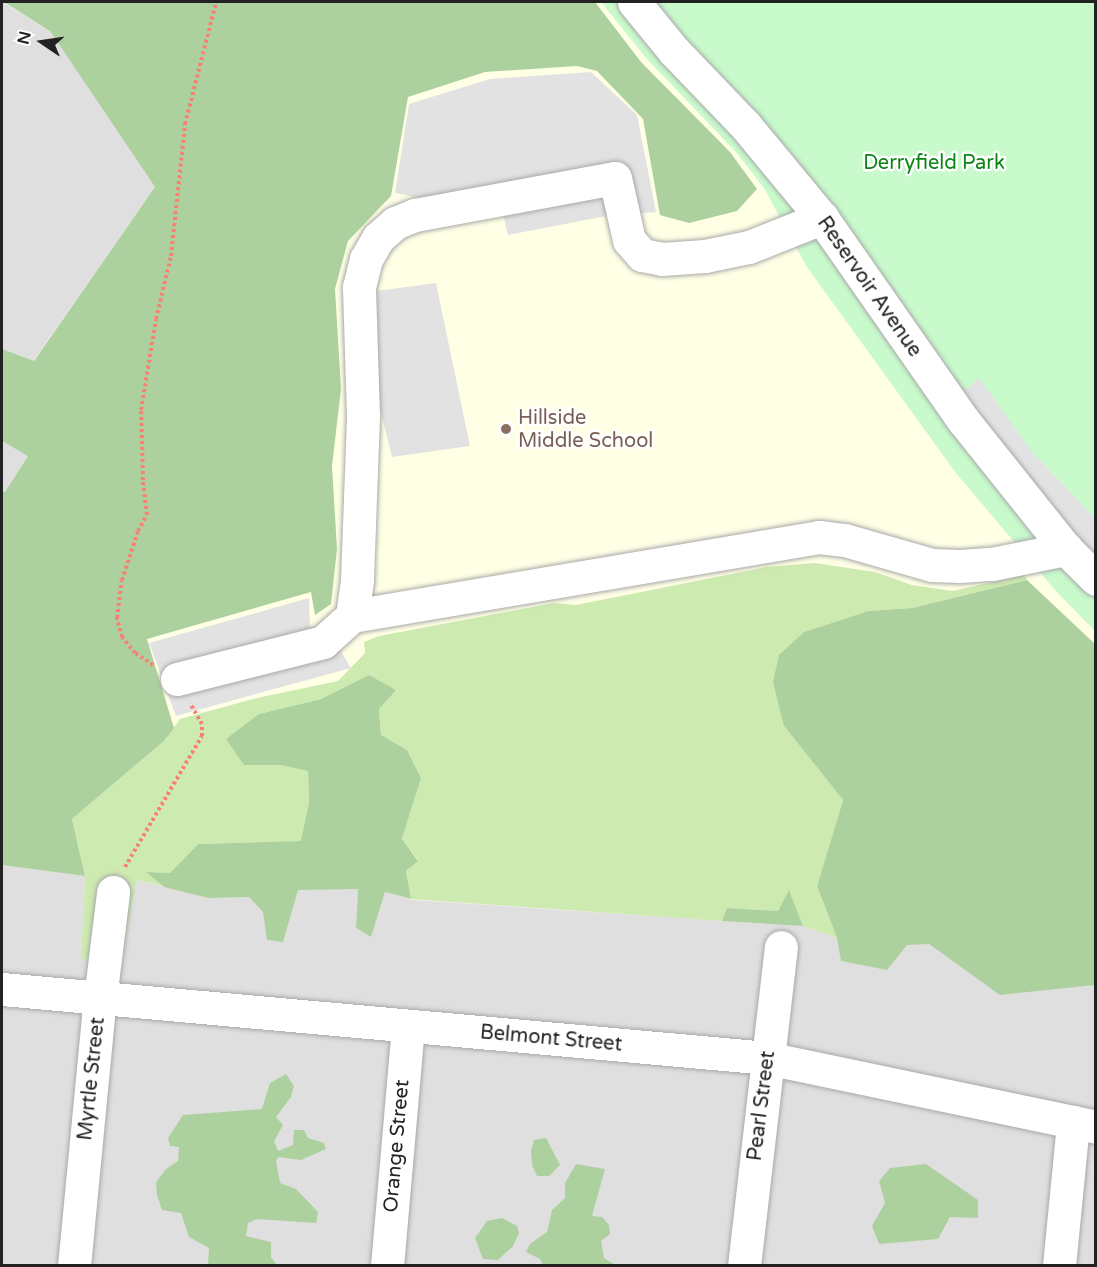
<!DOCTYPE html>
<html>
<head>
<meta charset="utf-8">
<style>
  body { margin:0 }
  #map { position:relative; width:1097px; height:1267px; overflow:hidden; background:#f2efe9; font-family:"Varela Round",sans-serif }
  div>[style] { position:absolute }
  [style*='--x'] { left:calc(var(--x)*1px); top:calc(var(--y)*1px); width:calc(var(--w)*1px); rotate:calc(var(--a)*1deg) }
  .residential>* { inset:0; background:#e0dfdf }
  .education>* { inset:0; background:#ffffe5 }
  .grass>* { inset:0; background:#cdebb0 }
  .forest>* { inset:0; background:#add19e }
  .park>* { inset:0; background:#c8facc }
  .parking>* { inset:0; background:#e2e2e2 }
  .path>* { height:4px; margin-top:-2px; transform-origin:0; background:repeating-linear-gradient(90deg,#fa8072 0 3px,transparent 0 6px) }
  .roads { filter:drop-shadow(0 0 2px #a9a9a9) drop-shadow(0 0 2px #a9a9a9) }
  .minor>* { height:33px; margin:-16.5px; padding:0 16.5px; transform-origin:16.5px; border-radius:16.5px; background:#fff }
  .dots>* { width:16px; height:16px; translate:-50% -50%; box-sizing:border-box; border:3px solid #fff; border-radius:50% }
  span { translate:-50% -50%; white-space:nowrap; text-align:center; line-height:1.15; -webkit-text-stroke:5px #fff; paint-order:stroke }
  .park-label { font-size:20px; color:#0c8416 }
  .street-label { font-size:20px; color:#222 }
  .education-label { font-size:20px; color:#785e54 }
  .left { translate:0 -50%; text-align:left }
  .frame { position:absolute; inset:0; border:3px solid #222; pointer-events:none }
  .north { position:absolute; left:12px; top:12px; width:60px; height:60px; -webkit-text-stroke:4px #fff; paint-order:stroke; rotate:283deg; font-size:16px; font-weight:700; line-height:24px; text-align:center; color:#222 }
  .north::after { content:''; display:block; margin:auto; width:21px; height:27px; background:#222; clip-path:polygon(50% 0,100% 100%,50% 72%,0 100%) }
</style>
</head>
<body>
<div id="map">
  <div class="residential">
    <i style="clip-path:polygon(2px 2px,50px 31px,155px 187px,33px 361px,2px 349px)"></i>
    <i style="clip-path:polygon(2px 441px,28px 455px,5px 493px,2px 492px)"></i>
    <i style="clip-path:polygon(2px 865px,85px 876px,81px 959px,121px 963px,137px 880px,208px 898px,249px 897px,263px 912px,268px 940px,298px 890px,328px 888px,358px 889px,356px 928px,371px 936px,385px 892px,411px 900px,803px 926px,837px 938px,1095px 952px,1095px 1265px,2px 1265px)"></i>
  </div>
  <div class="education">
    <i style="clip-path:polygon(278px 2px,601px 2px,647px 59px,736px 152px,764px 188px,807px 267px,956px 473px,1056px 591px,1095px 631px,1095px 929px,2px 851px)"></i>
  </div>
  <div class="grass">
    <i style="clip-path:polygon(815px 563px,875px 572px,912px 585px,953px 591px,1024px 575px,1027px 580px,912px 608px,868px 611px,804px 632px,784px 726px,843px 800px,817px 886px,837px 938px,803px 926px,789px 891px,778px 911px,727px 908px,722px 921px,411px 899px,406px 871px,418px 860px,402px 839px,421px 778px,407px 750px,381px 736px,379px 709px,369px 675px,321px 699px,259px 714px,244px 765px,280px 765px,308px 771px,309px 802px,302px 841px,198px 844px,170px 873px,147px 872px,163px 886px,137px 880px,121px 964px,81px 959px,85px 876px,72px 819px,164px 741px,180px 719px,257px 698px,338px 681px,365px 653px,364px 642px,379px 636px,554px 603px,576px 605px,766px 567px)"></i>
  </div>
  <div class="forest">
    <i style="clip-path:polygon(4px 2px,595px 2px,641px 62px,730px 152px,757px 189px,737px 211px,689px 223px,660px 215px,643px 119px,597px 71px,577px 66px,485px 72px,408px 97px,391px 196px,348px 241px,335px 289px,341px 389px,332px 466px,337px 549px,331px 604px,315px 615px,311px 592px,147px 639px,174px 728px,164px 741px,72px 819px,85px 876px,2px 865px,2px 492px,5px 492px,28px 456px,2px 441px,2px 349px,34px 361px,155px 187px,50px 31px)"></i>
    <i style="clip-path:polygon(1027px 580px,1095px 644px,1095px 985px,1000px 995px,929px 944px,907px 945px,887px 970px,841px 961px,837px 938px,817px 886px,843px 800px,784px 726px,773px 682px,779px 655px,804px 632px,868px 611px,912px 608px)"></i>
    <i style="clip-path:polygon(369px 675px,396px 690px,379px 709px,381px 735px,407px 750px,421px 778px,402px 839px,418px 861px,406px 871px,411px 899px,385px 892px,371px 937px,356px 928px,358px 889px,298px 890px,283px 942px,267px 940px,263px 912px,249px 897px,208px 898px,164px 887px,146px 872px,170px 873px,198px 844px,301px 841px,309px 802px,308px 771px,280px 765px,244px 765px,226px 739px,259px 714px,321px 699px)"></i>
    <i style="clip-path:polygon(789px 890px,803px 926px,722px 921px,727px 908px,778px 911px)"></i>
    <i style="clip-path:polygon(286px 1074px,294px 1086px,291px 1097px,276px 1117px,283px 1125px,274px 1141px,278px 1151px,293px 1145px,294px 1130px,304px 1130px,308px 1138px,324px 1143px,326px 1149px,301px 1160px,278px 1157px,276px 1161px,280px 1183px,296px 1189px,318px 1212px,316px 1223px,257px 1219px,248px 1223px,246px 1236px,271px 1242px,271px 1257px,277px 1265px,208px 1265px,209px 1248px,189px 1237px,181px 1213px,162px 1210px,157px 1195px,156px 1182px,166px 1169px,178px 1161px,179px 1147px,170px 1146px,168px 1138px,183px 1115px,262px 1109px,270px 1083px)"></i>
    <i style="clip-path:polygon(546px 1138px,560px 1165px,549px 1176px,537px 1176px,532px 1165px,531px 1151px,534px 1140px)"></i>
    <i style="clip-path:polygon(576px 1164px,605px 1169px,592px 1216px,602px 1217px,609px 1225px,610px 1234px,601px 1241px,604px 1258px,615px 1265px,543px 1265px,540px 1259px,526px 1252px,530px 1244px,547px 1232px,552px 1210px,565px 1198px,565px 1183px)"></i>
    <i style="clip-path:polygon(926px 1164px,978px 1200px,978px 1218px,950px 1217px,938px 1239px,879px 1244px,872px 1226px,885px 1203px,879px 1181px,890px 1168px)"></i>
    <i style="clip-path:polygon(502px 1218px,517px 1226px,519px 1233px,513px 1246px,498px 1260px,483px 1259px,475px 1238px,487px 1221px)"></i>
  </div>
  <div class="park">
    <i style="clip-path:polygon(601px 2px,1095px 2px,1095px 631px,1056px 591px,956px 473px,807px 267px,764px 188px,736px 152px,647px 59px)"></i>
  </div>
  <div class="parking">
    <i style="clip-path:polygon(591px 72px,637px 115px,656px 212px,601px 217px,508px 235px,503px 214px,395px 193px,409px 104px,490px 79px)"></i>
    <i style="clip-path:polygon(436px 283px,470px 446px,392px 457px,366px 352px,369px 292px)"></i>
    <i style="clip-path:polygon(979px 378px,1033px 453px,1095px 518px,1095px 554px,1065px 523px,963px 392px)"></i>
    <i style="clip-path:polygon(309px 598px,310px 627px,326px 627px,351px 668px,176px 716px,149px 643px)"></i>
  </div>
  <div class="path">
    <i style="--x:153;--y:665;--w:22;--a:-146"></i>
    <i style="--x:135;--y:653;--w:21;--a:-129"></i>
    <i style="--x:122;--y:637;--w:20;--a:-105"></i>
    <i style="--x:117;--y:618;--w:38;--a:-83"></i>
    <i style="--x:122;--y:580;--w:52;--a:-71.9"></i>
    <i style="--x:138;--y:531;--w:18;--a:-61"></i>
    <i style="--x:147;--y:515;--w:35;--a:-97"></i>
    <i style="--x:143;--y:480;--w:70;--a:-91.6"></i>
    <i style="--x:141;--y:410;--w:92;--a:-80.6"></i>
    <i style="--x:156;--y:319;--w:65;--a:-76.6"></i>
    <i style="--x:171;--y:256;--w:133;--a:-83.9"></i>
    <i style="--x:185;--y:124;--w:126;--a:-75.7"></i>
    <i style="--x:125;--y:867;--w:152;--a:-59.6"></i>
    <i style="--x:202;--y:736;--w:12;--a:-90"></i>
    <i style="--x:202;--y:724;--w:24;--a:-120"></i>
  </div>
  <div class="roads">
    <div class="minor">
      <i style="--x:634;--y:2;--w:63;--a:50.8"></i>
      <i style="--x:674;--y:51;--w:103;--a:46.2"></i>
      <i style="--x:745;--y:125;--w:121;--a:50.4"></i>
      <i style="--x:822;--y:218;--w:246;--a:55.1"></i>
      <i style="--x:963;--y:420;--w:165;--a:51.4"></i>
      <i style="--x:1066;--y:549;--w:42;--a:45"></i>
      <i style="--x:352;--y:616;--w:36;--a:-82"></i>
      <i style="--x:357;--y:580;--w:164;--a:-87.9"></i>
      <i style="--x:363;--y:416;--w:129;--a:-91.8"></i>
      <i style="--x:359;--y:287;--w:29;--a:-76"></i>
      <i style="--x:366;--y:259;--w:24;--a:-60"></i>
      <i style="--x:378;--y:238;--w:23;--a:-41"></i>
      <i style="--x:395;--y:223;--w:22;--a:-22"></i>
      <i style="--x:415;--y:215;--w:203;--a:-10.5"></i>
      <i style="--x:615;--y:178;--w:64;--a:77.3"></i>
      <i style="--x:629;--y:240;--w:20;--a:49"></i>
      <i style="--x:642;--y:255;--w:20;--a:11"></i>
      <i style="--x:662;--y:259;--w:43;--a:-4"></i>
      <i style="--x:705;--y:256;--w:45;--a:-11.6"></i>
      <i style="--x:749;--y:247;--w:79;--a:-21.7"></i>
      <i style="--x:177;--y:679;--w:151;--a:-14.2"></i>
      <i style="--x:323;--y:642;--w:39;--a:-42"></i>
      <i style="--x:352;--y:616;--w:474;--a:-9.6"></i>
      <i style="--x:819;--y:537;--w:26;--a:7"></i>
      <i style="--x:845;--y:540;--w:91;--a:16"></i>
      <i style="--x:932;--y:565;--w:28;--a:2"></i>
      <i style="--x:960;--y:566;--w:32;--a:-4"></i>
      <i style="--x:992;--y:564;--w:76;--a:-11.5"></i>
      <i style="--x:2;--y:989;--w:768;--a:5.15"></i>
      <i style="--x:767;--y:1058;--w:336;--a:11.8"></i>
      <i style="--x:74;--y:1266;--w:252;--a:-84.5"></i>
      <i style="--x:98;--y:1015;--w:124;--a:-83"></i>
      <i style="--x:387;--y:1266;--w:241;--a:-85"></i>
      <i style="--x:744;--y:1266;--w:321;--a:-83.4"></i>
      <i style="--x:1059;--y:1266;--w:145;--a:-84.4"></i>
    </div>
  </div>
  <div class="dots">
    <i style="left:506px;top:429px;background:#8d6e63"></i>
  </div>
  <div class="park-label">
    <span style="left:934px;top:163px">Derryfield Park</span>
  </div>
  <div class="street-label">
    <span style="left:869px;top:287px;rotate:55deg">Reservoir Avenue</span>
    <span style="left:551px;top:1039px;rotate:5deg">Belmont Street</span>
    <span style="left:92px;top:1079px;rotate:-84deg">Myrtle Street</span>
    <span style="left:762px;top:1106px;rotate:-83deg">Pearl Street</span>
    <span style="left:397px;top:1146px;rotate:-85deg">Orange Street</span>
  </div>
  <div class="education-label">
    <span class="left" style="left:518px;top:430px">Hillside<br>Middle School</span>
  </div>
  <div class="frame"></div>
  <div class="north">N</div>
</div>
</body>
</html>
